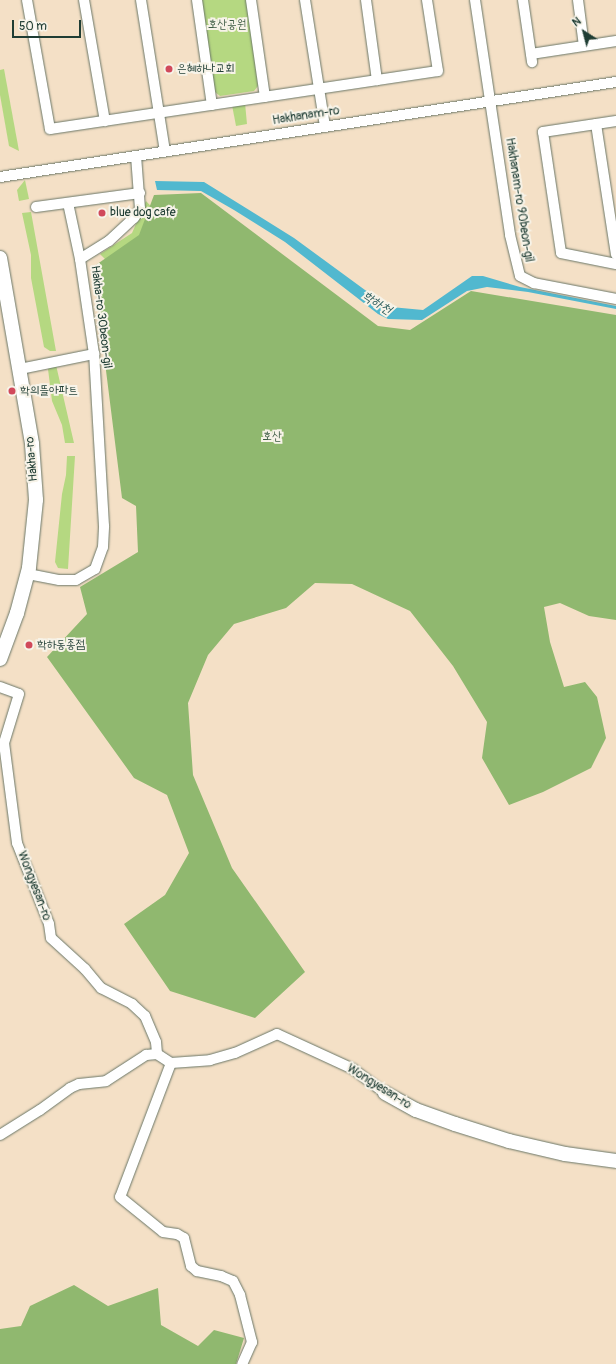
<!DOCTYPE html>
<html>
<head>
<meta charset="utf-8">
<style>
  body { margin:0 }
  #map { position:relative; width:616px; height:1364px; overflow:hidden; background:#f4e0c6; font-family:Pangolin,"Poor Story",sans-serif }
  div>[style] { position:absolute }
  [style*='--x'] { left:calc(var(--x)*1px); top:calc(var(--y)*1px); width:calc(var(--w)*1px); rotate:calc(var(--a)*1deg) }
  .green>* { inset:0; background:#b5d881 }
  .forest>* { inset:0; background:#90b86f }
  .water>* { inset:0; background:#51b8cf }
  .roads { filter:drop-shadow(0 0 1px #6a7667) drop-shadow(0 0 1px #6a7667) }
  .street>* { height:10px; margin:-5px; padding:0 5px; transform-origin:5px; border-radius:5px; background:#fff }
  .secondary>* { height:14px; margin:-7px; padding:0 7px; transform-origin:7px; border-radius:7px; background:#fff }
  .dots>* { width:11px; height:11px; translate:-50% -50%; box-sizing:border-box; border:2px solid #f7f3e8; border-radius:50% }
  span { translate:-50% -50%; white-space:nowrap; text-align:center; line-height:1.15; -webkit-text-stroke:4px #f7f3e8; paint-order:stroke }
  .park-label { font-size:12px; color:#3d5c43 }
  .poi-label { font-size:12px; color:#1f3d34 }
  .left { translate:0 -50%; text-align:left }
  .street-label { font-size:12px; color:#1f3d34 }
  .water-label { font-size:13px; color:#2c5c5b; font-style:italic }
  .north { position:absolute; left:564px; top:12px; width:40px; height:40px; -webkit-text-stroke:3px #f7f3e8; paint-order:stroke; rotate:324deg; font-size:11px; font-weight:700; line-height:16px; text-align:center; color:#1f3d34 }
  .north::after { content:''; display:block; margin:auto; width:14px; height:18px; background:#1f3d34; clip-path:polygon(50% 0,100% 100%,50% 72%,0 100%) }
  .scale { position:absolute; left:12px; top:20px; width:69px; height:18px; box-sizing:border-box; border:2px solid #1f3d34; border-top:0; padding-left:5px; font-size:12px; line-height:14px; white-space:nowrap; color:#1f3d34; -webkit-text-stroke:3px #f7f3e8; paint-order:stroke }
</style>
</head>
<body>
<div id="map">
  <div class="green">
    <i style="clip-path:polygon(201px 0,247px 0,258px 86px,254px 91px,220px 96px,215px 92px)"></i>
    <i style="clip-path:polygon(4px 69px,19px 151px,9px 146px,0 95px,0 70px)"></i>
    <i style="clip-path:polygon(245px 103px,247px 124px,236px 126px,232px 105px)"></i>
    <i style="clip-path:polygon(25px 180px,29px 199px,19px 201px,17px 190px)"></i>
    <i style="clip-path:polygon(146px 201px,161px 217px,115px 269px,100px 254px,132px 233px)"></i>
    <i style="clip-path:polygon(31px 212px,56px 351px,50px 351px,44px 347px,31px 278px,31px 255px,22px 213px)"></i>
    <i style="clip-path:polygon(56px 365px,74px 443px,65px 443px,62px 425px,52px 401px,48px 369px,50px 366px)"></i>
    <i style="clip-path:polygon(67px 456px,75px 456px,68px 569px,58px 568px,55px 562px,62px 494px,66px 475px)"></i>
  </div>
  <div class="forest">
    <i style="clip-path:polygon(201px 193px,378px 326px,410px 330px,471px 291px,616px 315px,616px 620px,589px 616px,560px 603px,544px 607px,550px 642px,564px 687px,585px 682px,597px 697px,606px 738px,591px 768px,543px 792px,509px 805px,482px 758px,487px 722px,453px 666px,410px 611px,352px 584px,315px 583px,286px 608px,234px 624px,208px 655px,188px 703px,193px 775px,232px 868px,305px 972px,255px 1018px,170px 991px,124px 924px,165px 895px,189px 853px,167px 795px,134px 778px,47px 657px,87px 614px,80px 587px,138px 552px,136px 506px,122px 498px,93px 267px,139px 235px,154px 195px)"></i>
    <i style="clip-path:polygon(74px 1285px,108px 1306px,158px 1288px,161px 1325px,198px 1346px,214px 1330px,244px 1338px,236px 1364px,0 1364px,0 1329px,21px 1326px,30px 1306px)"></i>
  </div>
  <div class="water">
    <i style="clip-path:polygon(155px 181px,204px 182px,294px 238px,365px 290px,391px 307px,423px 310px,472px 276px,483px 276px,520px 287px,616px 306px,616px 309px,528px 292px,487px 287px,467px 291px,422px 320px,388px 319px,378px 314px,285px 242px,234px 210px,201px 191px,157px 190px)"></i>
  </div>
  <div class="roads">
    <div class="street">
      <i style="--x:27;--y:0;--w:131;--a:79.9"></i>
      <i style="--x:50;--y:129;--w:392;--a:-8.5"></i>
      <i style="--x:438;--y:71;--w:72;--a:-98.8"></i>
      <i style="--x:84;--y:0;--w:123;--a:80.2"></i>
      <i style="--x:141;--y:0;--w:153;--a:81"></i>
      <i style="--x:197;--y:0;--w:106;--a:81.9"></i>
      <i style="--x:251;--y:0;--w:98;--a:81.8"></i>
      <i style="--x:305;--y:0;--w:128;--a:81"></i>
      <i style="--x:366;--y:0;--w:81;--a:82.2"></i>
      <i style="--x:475;--y:0;--w:238;--a:81.5"></i>
      <i style="--x:510;--y:235;--w:42;--a:76.3"></i>
      <i style="--x:520;--y:276;--w:16;--a:27"></i>
      <i style="--x:534;--y:283;--w:84;--a:11"></i>
      <i style="--x:523;--y:0;--w:63;--a:81.7"></i>
      <i style="--x:578;--y:0;--w:46;--a:82.6"></i>
      <i style="--x:531;--y:54;--w:86;--a:-8.7"></i>
      <i style="--x:616;--y:121;--w:74;--a:171.4"></i>
      <i style="--x:543;--y:132;--w:122;--a:81.5"></i>
      <i style="--x:561;--y:253;--w:56;--a:11.3"></i>
      <i style="--x:596;--y:124;--w:132;--a:81.3"></i>
      <i style="--x:0;--y:177;--w:623;--a:-8.77"></i>
      <i style="--x:36;--y:207;--w:105;--a:-7.7"></i>
      <i style="--x:80;--y:259;--w:34;--a:-32"></i>
      <i style="--x:109;--y:241;--w:34;--a:-43"></i>
      <i style="--x:134;--y:218;--w:11;--a:-56"></i>
      <i style="--x:140;--y:209;--w:53;--a:-94.3"></i>
      <i style="--x:20;--y:369;--w:76;--a:-11.5"></i>
      <i style="--x:28;--y:574;--w:32;--a:11"></i>
      <i style="--x:59;--y:580;--w:17;--a:0"></i>
      <i style="--x:76;--y:580;--w:22;--a:-30"></i>
      <i style="--x:95;--y:569;--w:23;--a:-70"></i>
      <i style="--x:103;--y:547;--w:21;--a:-87"></i>
      <i style="--x:104;--y:526;--w:172;--a:-93.3"></i>
      <i style="--x:94;--y:354;--w:96;--a:-98.4"></i>
      <i style="--x:80;--y:259;--w:57;--a:-102.1"></i>
      <i style="--x:0;--y:687;--w:20;--a:20"></i>
      <i style="--x:19;--y:694;--w:51;--a:107"></i>
      <i style="--x:4;--y:743;--w:101;--a:82.6"></i>
      <i style="--x:17;--y:843;--w:87;--a:68.4"></i>
      <i style="--x:49;--y:924;--w:14;--a:82"></i>
      <i style="--x:51;--y:938;--w:46;--a:42.4"></i>
      <i style="--x:85;--y:969;--w:25;--a:50"></i>
      <i style="--x:101;--y:988;--w:35;--a:27"></i>
      <i style="--x:132;--y:1004;--w:18;--a:43"></i>
      <i style="--x:145;--y:1016;--w:28;--a:67"></i>
      <i style="--x:156;--y:1042;--w:12;--a:85"></i>
      <i style="--x:157;--y:1054;--w:17;--a:33"></i>
      <i style="--x:171;--y:1063;--w:39;--a:-4"></i>
      <i style="--x:210;--y:1060;--w:26;--a:-16"></i>
      <i style="--x:235;--y:1053;--w:46;--a:-24.3"></i>
      <i style="--x:277;--y:1034;--w:84;--a:24.7"></i>
      <i style="--x:353;--y:1069;--w:40;--a:37"></i>
      <i style="--x:171;--y:1063;--w:143;--a:110.8"></i>
      <i style="--x:120;--y:1197;--w:55;--a:39.1"></i>
      <i style="--x:163;--y:1232;--w:14;--a:8"></i>
      <i style="--x:177;--y:1234;--w:8;--a:30"></i>
      <i style="--x:184;--y:1238;--w:29;--a:76"></i>
      <i style="--x:191;--y:1266;--w:8;--a:40"></i>
      <i style="--x:197;--y:1271;--w:25;--a:12"></i>
      <i style="--x:221;--y:1276;--w:13;--a:23"></i>
      <i style="--x:233;--y:1281;--w:16;--a:63"></i>
      <i style="--x:240;--y:1295;--w:49;--a:75.7"></i>
      <i style="--x:252;--y:1342;--w:24;--a:114"></i>
      <i style="--x:0;--y:1135;--w:47;--a:-32"></i>
      <i style="--x:40;--y:1110;--w:37;--a:-36"></i>
      <i style="--x:70;--y:1088;--w:10;--a:-24"></i>
      <i style="--x:79;--y:1084;--w:27;--a:-6"></i>
      <i style="--x:106;--y:1081;--w:48;--a:-33"></i>
      <i style="--x:146;--y:1055;--w:11;--a:-5"></i>
    </div>
    <div class="secondary">
      <i style="--x:0;--y:258;--w:189;--a:80.2"></i>
      <i style="--x:32;--y:444;--w:56;--a:85.9"></i>
      <i style="--x:36;--y:500;--w:68;--a:95.9"></i>
      <i style="--x:29;--y:568;--w:47;--a:104.9"></i>
      <i style="--x:17;--y:613;--w:49;--a:110.3"></i>
      <i style="--x:385;--y:1093;--w:35;--a:29"></i>
      <i style="--x:416;--y:1110;--w:41;--a:19.7"></i>
      <i style="--x:455;--y:1124;--w:57;--a:17.5"></i>
      <i style="--x:509;--y:1141;--w:57;--a:13.1"></i>
      <i style="--x:565;--y:1154;--w:51;--a:7.8"></i>
    </div>
  </div>
  <div class="dots">
    <i style="left:169px;top:69px;background:#d1495b"></i>
    <i style="left:102px;top:213px;background:#d1495b"></i>
    <i style="left:12px;top:391px;background:#d1495b"></i>
    <i style="left:29px;top:645px;background:#d1495b"></i>
  </div>
  <div class="park-label">
    <span style="left:227px;top:25px">호산공원</span>
    <span style="left:272px;top:437px">호산</span>
  </div>
  <div class="poi-label">
    <span class="left" style="left:177px;top:69px">은혜하나교회</span>
    <span class="left" style="left:110px;top:213px">blue dog cafe</span>
    <span class="left" style="left:20px;top:391px">학의뜰아파트</span>
    <span class="left" style="left:37px;top:645px">학하동종점</span>
  </div>
  <div class="street-label">
    <span style="left:306px;top:116px;rotate:-9deg">Hakhanam-ro</span>
    <span style="left:519px;top:200px;rotate:81deg">Hakhanam-ro 90beon-gil</span>
    <span style="left:101px;top:317px;rotate:83deg">Hakha-ro 30beon-gil</span>
    <span style="left:32px;top:459px;rotate:-95deg">Hakha-ro</span>
    <span style="left:34px;top:886px;rotate:69deg">Wongyesan-ro</span>
    <span style="left:379px;top:1087px;rotate:32deg">Wongyesan-ro</span>
  </div>
  <div class="water-label">
    <span style="left:377px;top:303px;rotate:33deg">학하천</span>
  </div>
  <div class="north">N</div>
  <div class="scale">50 m</div>
</div>
</body>
</html>
